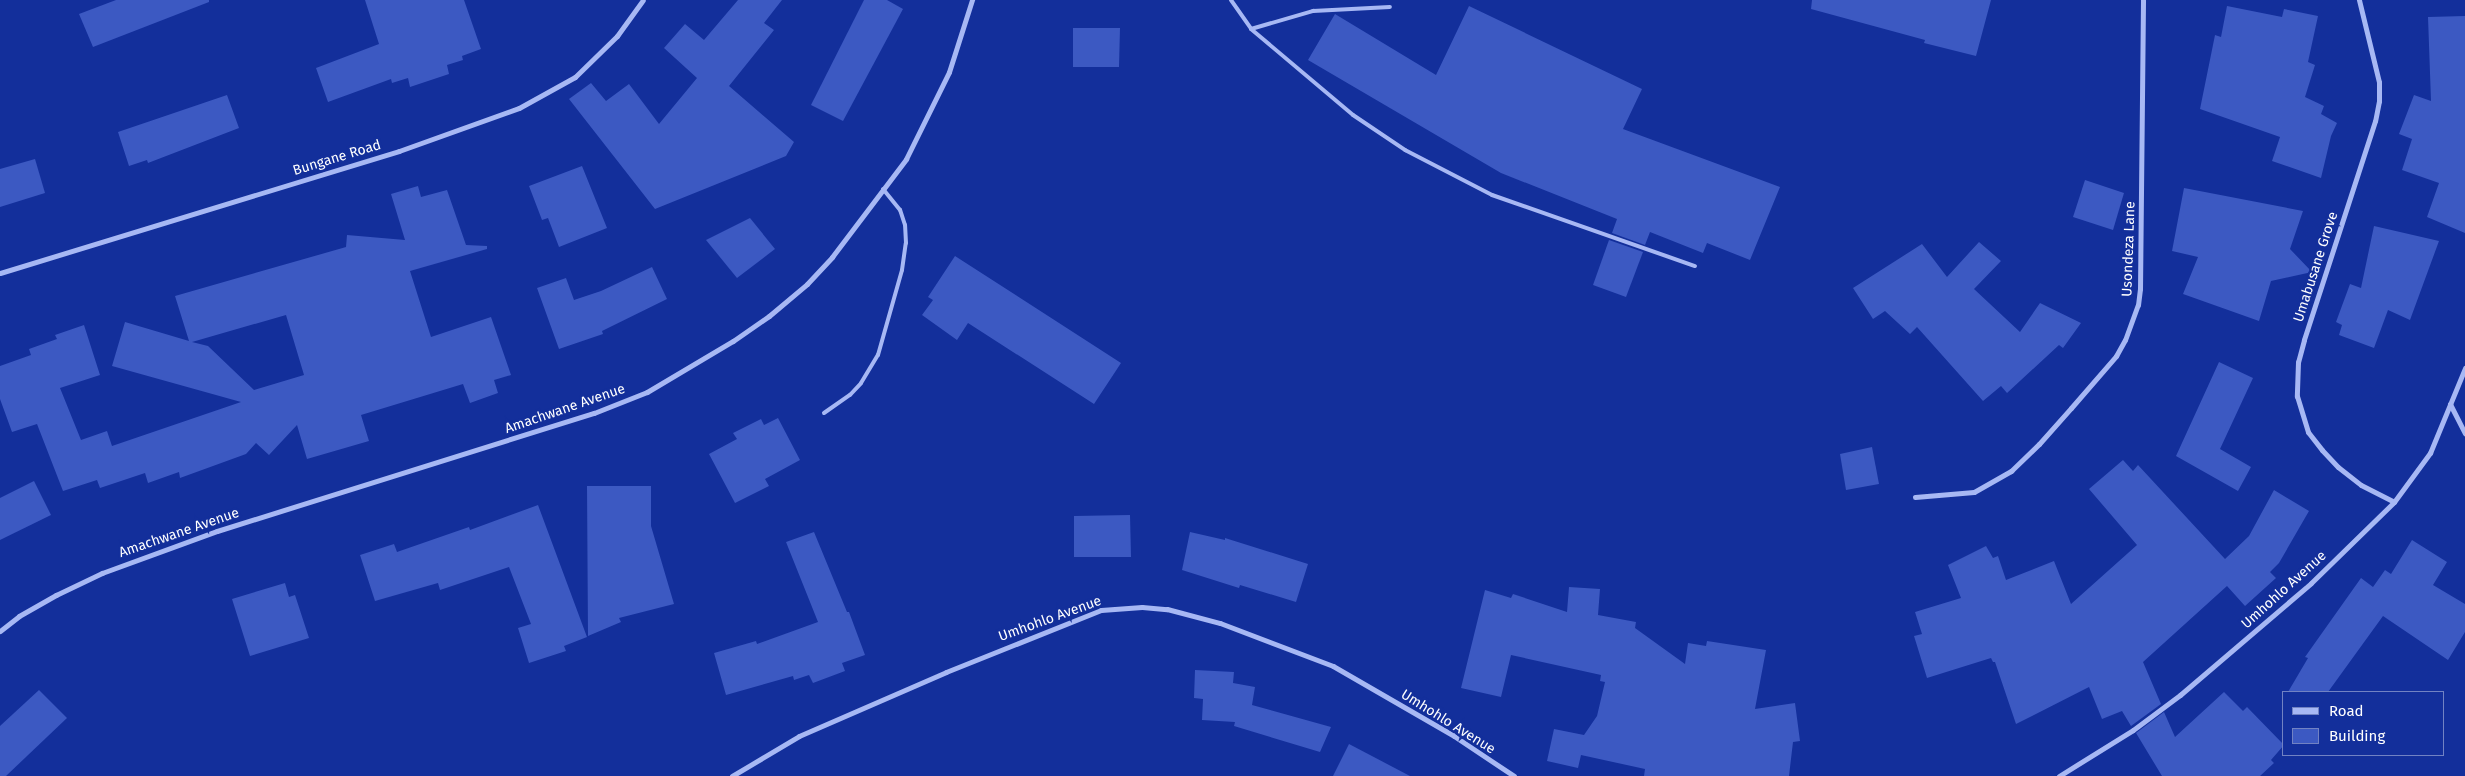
<!DOCTYPE html>
<html>
<head>
<meta charset="utf-8">
<style>
  body { margin:0 }
  #map { position:relative; width:2465px; height:776px; overflow:hidden; background:#132f9b; font-family:"Fira Sans",sans-serif }
  div>[style] { position:absolute }
  [style*='--x'] { left:calc(var(--x)*1px); top:calc(var(--y)*1px); width:calc(var(--w)*1px); rotate:calc(var(--a)*1deg) }
  .building>* { inset:0; background:#3c59c2 }
  .lane>* { height:4px; margin:-2px; padding:0 2px; transform-origin:2px; border-radius:2px; background:#a7b8f4 }
  .street>* { height:5px; margin:-2.5px; padding:0 2.5px; transform-origin:2.5px; border-radius:2.5px; background:#a7b8f4 }
  span { translate:-50% -50%; white-space:nowrap; text-align:center; line-height:1.15; -webkit-text-stroke:5px #132f9b; paint-order:stroke }
  .street-label { font-size:14px; color:#fff }
  .legend { position:absolute; left:2282px; top:691px; width:162px; height:65px; box-sizing:border-box; background:#132f9b; border:1px solid #7182c3; margin:0; padding:6px 9px; list-style:none; font-size:15px; color:#fff }
  .legend li { display:flex; align-items:center; gap:10px; height:25px }
  .legend b { width:25px; border:1px solid #7182c3 }
</style>
</head>
<body>
<div id="map">
  <div class="building">
    <i style="clip-path:polygon(116px 0,209px 0,209px 2px,93px 47px,79px 14px)"></i>
    <i style="clip-path:polygon(365px 0,464px 0,481px 49px,462px 56px,463px 60px,447px 65px,449px 74px,410px 87px,408px 78px,392px 83px,391px 79px,328px 102px,316px 68px,379px 44px)"></i>
    <i style="clip-path:polygon(738px 0,782px 0,764px 23px,774px 30px,729px 86px,794px 142px,786px 156px,655px 209px,569px 99px,591px 83px,606px 101px,629px 84px,659px 124px,697px 78px,664px 48px,685px 24px,704px 40px)"></i>
    <i style="clip-path:polygon(864px 0,887px 0,903px 9px,843px 121px,811px 105px)"></i>
    <i style="clip-path:polygon(1812px 0,1991px 0,1976px 56px,1924px 43px,1925px 40px,1811px 9px)"></i>
    <i style="clip-path:polygon(1469px 6px,1642px 89px,1623px 129px,1780px 187px,1750px 260px,1707px 243px,1703px 253px,1650px 232px,1645px 245px,1612px 233px,1617px 219px,1501px 173px,1308px 60px,1335px 14px,1436px 75px)"></i>
    <i style="clip-path:polygon(2227px 6px,2282px 17px,2284px 9px,2318px 16px,2308px 62px,2315px 65px,2305px 97px,2324px 106px,2321px 114px,2337px 123px,2331px 136px,2321px 178px,2272px 161px,2280px 137px,2200px 109px,2215px 35px,2221px 37px)"></i>
    <i style="clip-path:polygon(2465px 16px,2465px 233px,2427px 217px,2439px 183px,2402px 170px,2412px 139px,2399px 134px,2414px 95px,2431px 101px,2428px 17px)"></i>
    <i style="clip-path:polygon(1073px 28px,1120px 28px,1119px 67px,1073px 67px)"></i>
    <i style="clip-path:polygon(227px 95px,239px 128px,148px 163px,147px 160px,129px 166px,118px 132px)"></i>
    <i style="clip-path:polygon(35px 159px,45px 193px,0 207px,0 169px)"></i>
    <i style="clip-path:polygon(582px 166px,607px 228px,559px 247px,548px 218px,542px 220px,529px 186px)"></i>
    <i style="clip-path:polygon(2085px 180px,2124px 193px,2113px 230px,2073px 217px)"></i>
    <i style="clip-path:polygon(evenodd,418px 186px,421px 197px,447px 190px,466px 245px,487px 246px,487px 249px,410px 271px,431px 337px,491px 317px,511px 375px,494px 380px,498px 393px,470px 403px,463px 384px,361px 415px,369px 441px,307px 459px,297px 425px,269px 455px,256px 443px,246px 454px,180px 478px,179px 472px,148px 483px,145px 473px,100px 488px,97px 480px,63px 491px,37px 424px,12px 432px,0 399px,0 366px,31px 355px,29px 349px,57px 339px,55px 335px,84px 325px,100px 375px,60px 388px,81px 440px,107px 431px,112px 446px,241px 402px,112px 366px,125px 322px,189px 341px,175px 296px,346px 247px,347px 235px,405px 240px,391px 194px,418px 186px,286px 315px,304px 375px,254px 390px,208px 346px,192px 342px,286px 315px)"></i>
    <i style="clip-path:polygon(2184px 188px,2303px 211px,2290px 249px,2312px 272px,2271px 281px,2259px 321px,2183px 294px,2198px 257px,2172px 251px)"></i>
    <i style="clip-path:polygon(750px 218px,775px 249px,737px 278px,706px 240px)"></i>
    <i style="clip-path:polygon(2374px 226px,2439px 241px,2410px 320px,2388px 310px,2374px 348px,2339px 335px,2342px 325px,2336px 322px,2350px 284px,2361px 288px)"></i>
    <i style="clip-path:polygon(1609px 240px,1643px 252px,1626px 297px,1593px 285px)"></i>
    <i style="clip-path:polygon(1979px 242px,2001px 261px,1974px 289px,2020px 332px,2040px 303px,2081px 323px,2063px 348px,2059px 345px,2007px 393px,2001px 386px,1983px 401px,1917px 327px,1910px 334px,1885px 311px,1873px 319px,1853px 288px,1922px 244px,1947px 277px)"></i>
    <i style="clip-path:polygon(955px 256px,1121px 363px,1094px 404px,968px 323px,957px 340px,922px 315px,933px 300px,928px 297px)"></i>
    <i style="clip-path:polygon(652px 267px,667px 299px,602px 331px,603px 334px,559px 349px,537px 288px,566px 278px,574px 300px,601px 291px)"></i>
    <i style="clip-path:polygon(2219px 362px,2253px 378px,2220px 449px,2251px 467px,2238px 491px,2176px 456px)"></i>
    <i style="clip-path:polygon(778px 418px,800px 460px,765px 479px,769px 486px,735px 503px,709px 454px,737px 439px,733px 433px,761px 419px,764px 425px)"></i>
    <i style="clip-path:polygon(1872px 447px,1879px 484px,1846px 490px,1840px 454px)"></i>
    <i style="clip-path:polygon(2123px 460px,2133px 471px,2138px 465px,2225px 559px,2249px 536px,2274px 490px,2309px 511px,2279px 563px,2270px 572px,2276px 578px,2245px 606px,2227px 586px,2143px 662px,2161px 704px,2131px 726px,2122px 711px,2102px 719px,2089px 687px,2016px 724px,1995px 662px,1993px 662px,1991px 658px,1927px 678px,1914px 636px,1922px 634px,1915px 612px,1961px 598px,1948px 565px,1986px 546px,1993px 558px,1998px 556px,2006px 580px,2054px 561px,2071px 604px,2137px 545px,2089px 489px)"></i>
    <i style="clip-path:polygon(34px 481px,51px 515px,0 540px,0 498px)"></i>
    <i style="clip-path:polygon(587px 486px,651px 486px,651px 526px,674px 604px,619px 618px,621px 622px,588px 636px)"></i>
    <i style="clip-path:polygon(538px 505px,587px 637px,564px 646px,566px 651px,529px 663px,518px 628px,531px 624px,509px 567px,440px 590px,438px 583px,375px 601px,360px 555px,394px 544px,397px 552px,469px 527px,470px 530px)"></i>
    <i style="clip-path:polygon(1130px 515px,1131px 557px,1074px 557px,1074px 516px)"></i>
    <i style="clip-path:polygon(814px 532px,847px 612px,849px 612px,865px 655px,842px 663px,845px 671px,813px 683px,809px 675px,794px 680px,793px 676px,726px 695px,714px 653px,756px 641px,757px 644px,818px 622px,786px 542px)"></i>
    <i style="clip-path:polygon(1190px 532px,1225px 540px,1225px 538px,1308px 564px,1296px 602px,1240px 585px,1239px 588px,1182px 570px)"></i>
    <i style="clip-path:polygon(2412px 540px,2447px 562px,2433px 585px,2465px 604px,2465px 632px,2448px 660px,2383px 616px,2328px 692px,2288px 692px,2308px 658px,2305px 657px,2361px 578px,2373px 587px,2385px 570px,2391px 574px)"></i>
    <i style="clip-path:polygon(285px 583px,289px 597px,295px 595px,309px 638px,250px 656px,232px 599px)"></i>
    <i style="clip-path:polygon(1569px 587px,1600px 589px,1598px 615px,1636px 622px,1635px 628px,1685px 664px,1688px 643px,1706px 646px,1707px 641px,1766px 650px,1755px 709px,1795px 703px,1800px 741px,1793px 742px,1789px 776px,1644px 776px,1645px 769px,1581px 755px,1578px 768px,1547px 761px,1554px 729px,1584px 735px,1597px 716px,1605px 682px,1600px 681px,1601px 675px,1511px 655px,1501px 697px,1461px 688px,1485px 590px,1511px 598px,1513px 594px,1567px 612px)"></i>
    <i style="clip-path:polygon(1195px 670px,1234px 672px,1233px 683px,1255px 687px,1252px 705px,1331px 727px,1320px 752px,1234px 726px,1235px 722px,1202px 720px,1203px 699px,1194px 698px)"></i>
    <i style="clip-path:polygon(39px 690px,67px 718px,6px 776px,0 776px,0 726px)"></i>
    <i style="clip-path:polygon(2224px 692px,2243px 711px,2247px 707px,2284px 745px,2271px 760px,2274px 763px,2260px 776px,2162px 776px,2136px 733px,2164px 712px,2175px 737px)"></i>
    <i style="clip-path:polygon(1349px 744px,1410px 776px,1333px 776px)"></i>
  </div>
  <div class="lane">
    <i style="--x:1231;--y:0;--w:35;--a:55"></i>
    <i style="--x:1251;--y:29;--w:133;--a:40.1"></i>
    <i style="--x:1353;--y:115;--w:63;--a:33.9"></i>
    <i style="--x:1405;--y:150;--w:98;--a:27.3"></i>
    <i style="--x:1492;--y:195;--w:215;--a:19.3"></i>
    <i style="--x:1251;--y:29;--w:65;--a:-16.2"></i>
    <i style="--x:1313;--y:11;--w:77;--a:-3"></i>
    <i style="--x:824;--y:413;--w:32;--a:-35"></i>
    <i style="--x:850;--y:395;--w:16;--a:-47"></i>
    <i style="--x:861;--y:383;--w:33;--a:-59"></i>
    <i style="--x:878;--y:355;--w:88;--a:-74.2"></i>
    <i style="--x:902;--y:270;--w:27;--a:-82"></i>
    <i style="--x:906;--y:243;--w:18;--a:-93"></i>
    <i style="--x:905;--y:225;--w:16;--a:-108"></i>
    <i style="--x:900;--y:210;--w:27;--a:-129"></i>
  </div>
  <div class="street">
    <i style="--x:2359;--y:0;--w:84;--a:76.3"></i>
    <i style="--x:2379;--y:82;--w:19;--a:90"></i>
    <i style="--x:2379;--y:101;--w:20;--a:101"></i>
    <i style="--x:2375;--y:121;--w:230;--a:108"></i>
    <i style="--x:2304;--y:340;--w:23;--a:105"></i>
    <i style="--x:2298;--y:362;--w:34;--a:92"></i>
    <i style="--x:2297;--y:396;--w:38;--a:73"></i>
    <i style="--x:2308;--y:432;--w:23;--a:52"></i>
    <i style="--x:2322;--y:450;--w:23;--a:47"></i>
    <i style="--x:2338;--y:467;--w:29;--a:38"></i>
    <i style="--x:2361;--y:485;--w:37;--a:27"></i>
    <i style="--x:0;--y:273;--w:417;--a:-17"></i>
    <i style="--x:399;--y:151;--w:127;--a:-19.7"></i>
    <i style="--x:519;--y:108;--w:64;--a:-29"></i>
    <i style="--x:575;--y:77;--w:59;--a:-44.3"></i>
    <i style="--x:617;--y:36;--w:44;--a:-54.2"></i>
    <i style="--x:2450;--y:404;--w:33;--a:63"></i>
    <i style="--x:1915;--y:497;--w:59;--a:-4.8"></i>
    <i style="--x:1974;--y:492;--w:43;--a:-29.6"></i>
    <i style="--x:2011;--y:471;--w:39;--a:-44"></i>
    <i style="--x:2039;--y:444;--w:48;--a:-48.4"></i>
    <i style="--x:2071;--y:408;--w:69;--a:-49.1"></i>
    <i style="--x:2116;--y:356;--w:18;--a:-61"></i>
    <i style="--x:2125;--y:340;--w:37;--a:-70"></i>
    <i style="--x:2138;--y:305;--w:16;--a:-83"></i>
    <i style="--x:2140;--y:289;--w:289;--a:-89.4"></i>
    <i style="--x:0;--y:631;--w:24;--a:-38"></i>
    <i style="--x:19;--y:616;--w:43;--a:-29.6"></i>
    <i style="--x:56;--y:595;--w:51;--a:-25.6"></i>
    <i style="--x:102;--y:573;--w:122;--a:-20.1"></i>
    <i style="--x:217;--y:531;--w:395;--a:-17.4"></i>
    <i style="--x:594;--y:413;--w:57;--a:-21.6"></i>
    <i style="--x:647;--y:392;--w:100;--a:-30.7"></i>
    <i style="--x:733;--y:341;--w:44;--a:-34.8"></i>
    <i style="--x:769;--y:316;--w:50;--a:-40.1"></i>
    <i style="--x:807;--y:284;--w:37;--a:-47"></i>
    <i style="--x:832;--y:257;--w:123;--a:-52.9"></i>
    <i style="--x:906;--y:159;--w:97;--a:-63.7"></i>
    <i style="--x:949;--y:72;--w:76;--a:-72.3"></i>
    <i style="--x:732;--y:776;--w:78;--a:-30.8"></i>
    <i style="--x:799;--y:736;--w:160;--a:-23.5"></i>
    <i style="--x:946;--y:672;--w:167;--a:-21.8"></i>
    <i style="--x:1101;--y:610;--w:41;--a:-4.2"></i>
    <i style="--x:1142;--y:607;--w:25;--a:5"></i>
    <i style="--x:1167;--y:609;--w:55;--a:14.8"></i>
    <i style="--x:1220;--y:623;--w:121;--a:20.8"></i>
    <i style="--x:1333;--y:666;--w:140;--a:30"></i>
    <i style="--x:1454;--y:736;--w:72;--a:33.7"></i>
    <i style="--x:2059;--y:776;--w:87;--a:-31.9"></i>
    <i style="--x:2133;--y:730;--w:59;--a:-36.7"></i>
    <i style="--x:2180;--y:695;--w:172;--a:-40.5"></i>
    <i style="--x:2311;--y:583;--w:116;--a:-44.3"></i>
    <i style="--x:2394;--y:502;--w:61;--a:-53.7"></i>
    <i style="--x:2430;--y:453;--w:92;--a:-67.6"></i>
  </div>
  <div class="street-label">
    <span style="left:337px;top:158px;rotate:-17deg">Bungane Road</span>
    <span style="left:2129px;top:249px;rotate:-88deg">Usondeza Lane</span>
    <span style="left:2316px;top:267px;rotate:-72deg">Umabusane Grove</span>
    <span style="left:565px;top:409px;rotate:-19deg">Amachwane Avenue</span>
    <span style="left:179px;top:533px;rotate:-19deg">Amachwane Avenue</span>
    <span style="left:2284px;top:590px;rotate:-42deg">Umhohlo Avenue</span>
    <span style="left:1050px;top:619px;rotate:-20deg">Umhohlo Avenue</span>
    <span style="left:1448px;top:722px;rotate:32deg">Umhohlo Avenue</span>
  </div>
  <ul class="legend">
  <li><b style="height:6px;background:#a7b8f4"></b>Road</li>
  <li><b style="height:14px;background:#3c59c2"></b>Building</li>
  </ul>
</div>
</body>
</html>
